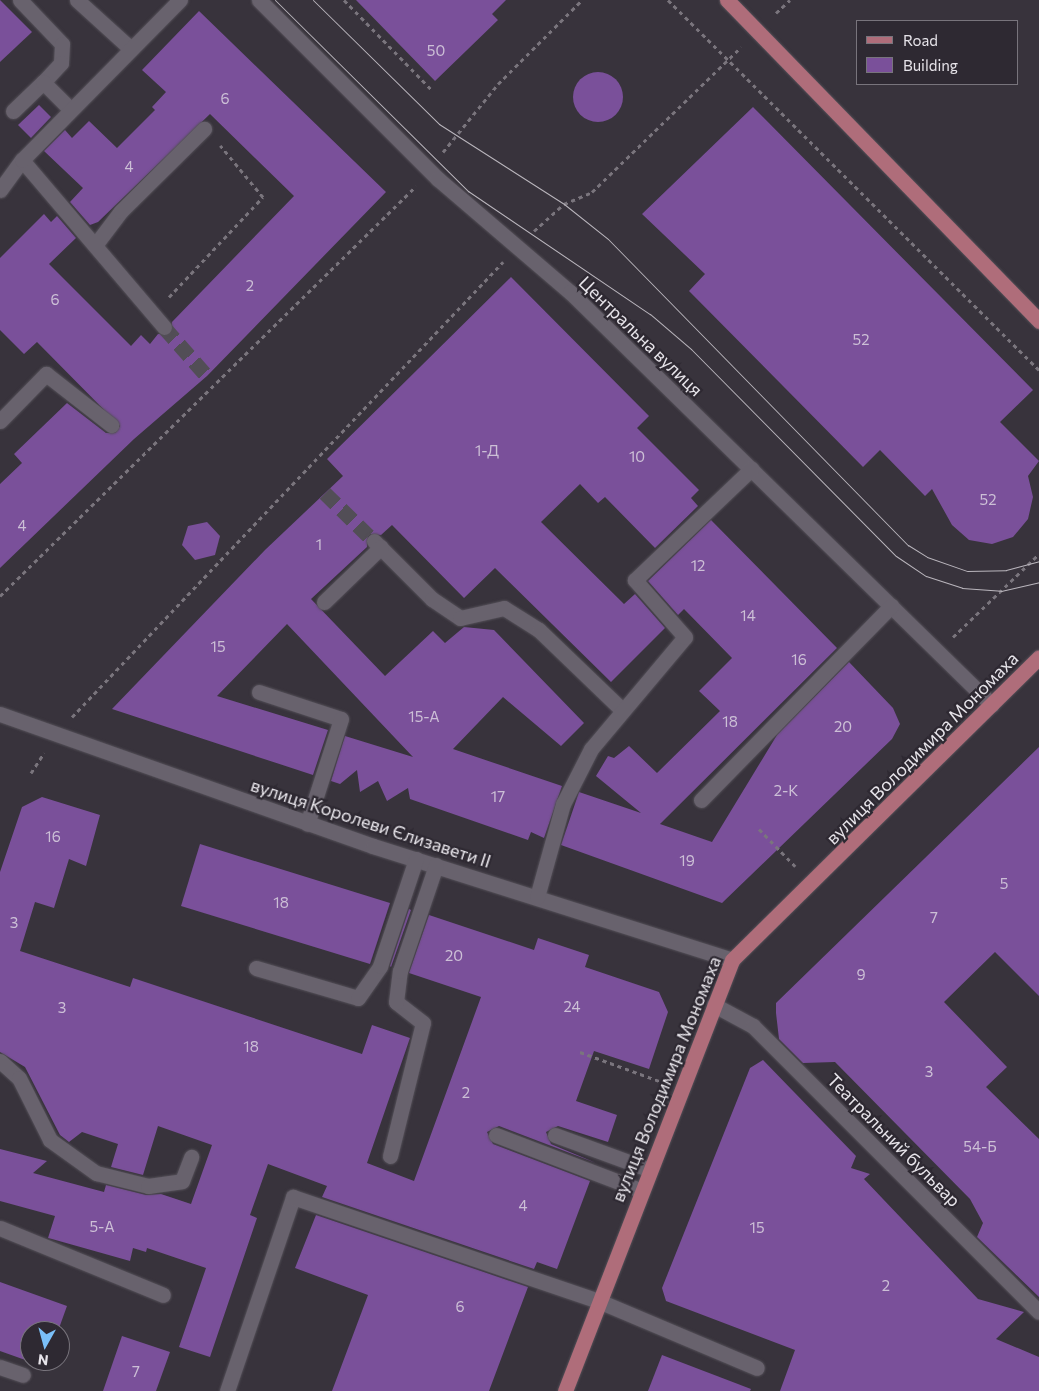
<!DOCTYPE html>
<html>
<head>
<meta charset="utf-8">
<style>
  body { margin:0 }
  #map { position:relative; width:1039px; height:1391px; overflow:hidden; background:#38333c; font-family:Commissioner,sans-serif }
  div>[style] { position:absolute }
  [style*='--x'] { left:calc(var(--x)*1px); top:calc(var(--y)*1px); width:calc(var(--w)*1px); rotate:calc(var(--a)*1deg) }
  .building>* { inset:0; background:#7a509a }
  .round { border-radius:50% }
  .minor-tunnel>* { height:15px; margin-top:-7.5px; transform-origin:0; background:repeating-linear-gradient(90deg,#524e56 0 15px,transparent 0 23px) }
  .path>* { height:3px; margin-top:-1.5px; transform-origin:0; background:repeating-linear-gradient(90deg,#7a757d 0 4px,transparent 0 8px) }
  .roads { filter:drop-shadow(0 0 1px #534f57) drop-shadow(0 0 1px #534f57) }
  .minor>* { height:15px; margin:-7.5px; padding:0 7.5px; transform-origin:7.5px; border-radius:7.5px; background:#68626d }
  .major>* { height:15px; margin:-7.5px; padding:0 7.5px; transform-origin:7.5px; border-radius:7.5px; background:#af6d7a }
  .tram>* { height:1px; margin:-0.5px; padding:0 0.5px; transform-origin:0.5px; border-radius:0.5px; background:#bab6bd }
  span { translate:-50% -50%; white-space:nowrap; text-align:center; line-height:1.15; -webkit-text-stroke:4.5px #2e2932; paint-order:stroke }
  .number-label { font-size:15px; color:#ccbfd6 }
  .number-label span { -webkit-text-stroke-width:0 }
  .street-label { font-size:18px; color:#e7e4ea }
  .legend { position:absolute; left:856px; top:20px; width:162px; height:65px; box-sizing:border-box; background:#2e2932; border:1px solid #78747c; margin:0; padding:6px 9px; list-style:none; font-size:15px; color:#e7e4ea }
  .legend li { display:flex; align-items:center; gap:10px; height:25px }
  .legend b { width:25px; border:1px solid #78747c }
  .north { position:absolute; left:20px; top:1321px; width:50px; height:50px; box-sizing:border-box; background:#2e2932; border:1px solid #78747c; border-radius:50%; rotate:187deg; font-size:14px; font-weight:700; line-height:20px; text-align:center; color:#e7e4ea }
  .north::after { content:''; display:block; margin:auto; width:18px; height:22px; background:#7abff8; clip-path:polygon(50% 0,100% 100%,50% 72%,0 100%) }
</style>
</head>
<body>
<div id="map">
  <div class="building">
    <i style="clip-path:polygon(0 0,32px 32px,0 62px)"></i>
    <i style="clip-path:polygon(356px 0,506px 0,492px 14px,498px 20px,435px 81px)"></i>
    <i style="clip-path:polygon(199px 11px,386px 192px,207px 376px,134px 439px,0 568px,0 484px,22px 463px,14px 454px,67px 403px,106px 433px,115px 433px,120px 426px,37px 342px,24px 354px,0 330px,0 258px,44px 214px,51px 222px,57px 216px,76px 238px,49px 264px,131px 346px,141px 335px,150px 344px,158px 334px,170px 334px,172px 322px,294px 196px,210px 114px,98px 222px,90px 225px,70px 202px,83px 188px,44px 151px,65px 130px,72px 138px,89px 121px,117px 148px,155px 110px,152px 107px,166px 92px,142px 70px)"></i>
    <i class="round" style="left:573px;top:72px;width:50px;height:50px"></i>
    <i style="clip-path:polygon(39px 105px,51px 117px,31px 138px,18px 125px)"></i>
    <i style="clip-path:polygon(753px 107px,1033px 390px,1000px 422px,1039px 461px,1028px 476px,1033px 497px,1028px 519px,1013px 537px,992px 544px,969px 540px,952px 525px,932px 489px,925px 496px,880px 450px,863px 467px,689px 291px,705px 274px,642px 214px)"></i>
    <i style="clip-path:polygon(511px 277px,649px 416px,637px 428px,699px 490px,691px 498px,698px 506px,655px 548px,605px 497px,598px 503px,580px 484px,541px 522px,624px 604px,635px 594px,665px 628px,611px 682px,495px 568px,464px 598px,392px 525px,381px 535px,368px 534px,367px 547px,311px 599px,385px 676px,433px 631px,445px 643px,464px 627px,494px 630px,584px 723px,561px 746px,503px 697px,453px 749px,562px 786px,544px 838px,531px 832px,528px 840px,410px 799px,408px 788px,387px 801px,378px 781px,360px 792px,357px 770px,340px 784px,331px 781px,345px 736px,413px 757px,287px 624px,217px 696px,328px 730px,313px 775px,112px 709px,265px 550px,343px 476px,327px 459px)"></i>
    <i style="clip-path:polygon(711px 520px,837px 648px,660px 824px,712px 842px,777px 735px,849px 662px,893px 708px,900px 724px,892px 739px,722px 903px,561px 845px,579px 792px,641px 813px,596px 776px,608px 756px,614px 758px,629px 746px,657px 773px,720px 711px,699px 691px,732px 658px,684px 609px,678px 615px,648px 581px)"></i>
    <i style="clip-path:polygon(207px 522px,220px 536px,215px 555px,195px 560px,182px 545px,188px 526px)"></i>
    <i style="clip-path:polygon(1039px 747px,1039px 996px,995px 952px,944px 1002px,1007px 1067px,986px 1087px,1039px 1139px,1039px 1297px,977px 1237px,983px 1223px,970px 1199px,835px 1062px,803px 1063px,779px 1039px,776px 1013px,776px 1003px)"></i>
    <i style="clip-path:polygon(42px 797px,100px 815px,86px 866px,69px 859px,54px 908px,35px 902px,20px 951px,130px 987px,133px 978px,362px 1054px,372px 1025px,410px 1038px,367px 1163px,414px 1181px,481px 997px,409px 973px,429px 915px,534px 950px,538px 938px,589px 955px,585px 967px,659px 992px,668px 1012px,649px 1069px,594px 1051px,576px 1101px,617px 1115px,608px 1142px,558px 1126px,546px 1132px,551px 1144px,596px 1163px,499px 1126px,487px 1132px,493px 1144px,590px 1181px,557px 1269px,537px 1262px,534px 1269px,322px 1197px,327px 1186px,268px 1164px,250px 1215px,257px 1218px,210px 1357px,179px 1347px,206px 1268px,147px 1248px,146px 1252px,133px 1248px,130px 1261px,52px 1239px,48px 1238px,55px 1216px,0 1201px,0 1149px,47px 1161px,33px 1173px,104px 1192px,106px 1185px,146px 1195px,161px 1194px,191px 1204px,212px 1145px,158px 1126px,143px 1175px,111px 1167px,118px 1144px,82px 1132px,69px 1142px,60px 1135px,25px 1067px,0 1052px,0 872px,22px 807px)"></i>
    <i style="clip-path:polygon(200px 844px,390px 903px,370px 964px,181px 906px)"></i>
    <i style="clip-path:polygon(409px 909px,411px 910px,391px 967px,390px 966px)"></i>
    <i style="clip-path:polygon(763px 1060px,856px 1156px,851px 1168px,870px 1174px,864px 1179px,978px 1299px,1024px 1312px,996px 1339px,1039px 1357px,1039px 1391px,780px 1391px,795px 1350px,666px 1301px,662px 1288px,750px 1068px)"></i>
    <i style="clip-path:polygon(316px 1215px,528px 1287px,489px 1391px,332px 1391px,368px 1295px,295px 1268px)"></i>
    <i style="clip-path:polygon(0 1282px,67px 1306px,58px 1331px,30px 1331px,30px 1361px,47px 1361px,45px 1367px,0 1351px)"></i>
    <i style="clip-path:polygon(122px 1336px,170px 1352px,156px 1391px,103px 1391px)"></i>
    <i style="clip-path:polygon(662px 1355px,751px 1389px,750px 1391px,648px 1391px)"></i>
  </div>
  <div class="minor-tunnel">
    <i style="--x:164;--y:327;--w:65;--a:48.7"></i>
    <i style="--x:325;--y:493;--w:69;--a:44.4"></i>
  </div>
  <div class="path">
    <i style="--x:344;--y:0;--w:124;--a:45.7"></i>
    <i style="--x:668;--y:0;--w:524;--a:44.92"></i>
    <i style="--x:776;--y:13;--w:19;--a:-43"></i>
    <i style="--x:443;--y:152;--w:87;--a:-51"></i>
    <i style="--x:498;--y:84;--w:119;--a:-45"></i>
    <i style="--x:534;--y:231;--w:40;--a:-42"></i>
    <i style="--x:564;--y:204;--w:30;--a:-23"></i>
    <i style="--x:592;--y:192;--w:208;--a:-44.2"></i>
    <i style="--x:169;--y:297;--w:137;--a:-46.8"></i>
    <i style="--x:263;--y:197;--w:67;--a:-129.6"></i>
    <i style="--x:0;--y:596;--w:584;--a:-44.58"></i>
    <i style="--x:953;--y:637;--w:120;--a:-44"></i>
    <i style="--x:72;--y:717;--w:627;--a:-46.55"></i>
    <i style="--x:31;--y:773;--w:24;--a:-57"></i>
    <i style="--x:759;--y:829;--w:52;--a:45.8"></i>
    <i style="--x:580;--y:1052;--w:87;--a:20.1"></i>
  </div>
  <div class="roads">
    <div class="minor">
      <i style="--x:20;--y:0;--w:61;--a:46.3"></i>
      <i style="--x:62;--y:44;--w:19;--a:93"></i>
      <i style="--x:61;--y:63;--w:26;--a:133"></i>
      <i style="--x:77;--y:0;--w:72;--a:42.2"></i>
      <i style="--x:259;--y:0;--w:253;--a:45"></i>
      <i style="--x:438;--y:179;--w:174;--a:40.6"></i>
      <i style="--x:570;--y:292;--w:590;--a:44.38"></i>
      <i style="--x:13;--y:111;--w:42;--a:-44"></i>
      <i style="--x:43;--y:82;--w:37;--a:45"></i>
      <i style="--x:0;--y:190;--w:37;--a:-54"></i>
      <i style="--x:96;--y:244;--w:41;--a:-52.9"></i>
      <i style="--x:121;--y:211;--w:117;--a:-44.7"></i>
      <i style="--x:164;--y:327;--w:219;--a:-130.4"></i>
      <i style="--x:22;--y:160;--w:225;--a:-45.4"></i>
      <i style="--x:0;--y:421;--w:66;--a:-45.6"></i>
      <i style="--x:46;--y:374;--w:83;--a:38.1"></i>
      <i style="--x:374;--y:541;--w:82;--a:45"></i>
      <i style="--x:432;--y:599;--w:34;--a:34"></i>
      <i style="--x:460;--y:618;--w:45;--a:-12.8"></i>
      <i style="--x:504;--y:608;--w:41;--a:32.2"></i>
      <i style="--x:539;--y:630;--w:114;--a:43.9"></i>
      <i style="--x:324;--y:602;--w:79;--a:-44"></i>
      <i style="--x:259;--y:692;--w:86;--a:18.2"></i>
      <i style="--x:341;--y:719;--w:110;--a:107.9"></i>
      <i style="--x:0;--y:714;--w:396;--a:19.5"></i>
      <i style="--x:373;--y:846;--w:377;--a:17.6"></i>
      <i style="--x:701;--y:800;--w:272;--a:-45.6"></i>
      <i style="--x:537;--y:897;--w:97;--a:-74.4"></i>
      <i style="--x:563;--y:804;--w:62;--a:-63"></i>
      <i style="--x:591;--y:749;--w:146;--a:-50"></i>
      <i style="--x:685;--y:637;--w:76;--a:-131.3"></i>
      <i style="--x:635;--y:580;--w:161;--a:-43.7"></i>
      <i style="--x:256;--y:968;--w:106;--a:16.4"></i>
      <i style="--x:358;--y:998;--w:39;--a:-55"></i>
      <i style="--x:380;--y:966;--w:113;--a:-71.4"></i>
      <i style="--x:714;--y:1005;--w:44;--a:28.3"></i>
      <i style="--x:753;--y:1026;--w:404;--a:45"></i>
      <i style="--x:0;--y:1061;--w:25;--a:42"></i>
      <i style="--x:19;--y:1078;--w:69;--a:63.4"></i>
      <i style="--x:50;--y:1140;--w:57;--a:35.7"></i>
      <i style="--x:96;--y:1173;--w:54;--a:14"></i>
      <i style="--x:148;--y:1186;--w:34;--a:-8"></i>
      <i style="--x:182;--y:1181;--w:26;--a:-69"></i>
      <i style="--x:496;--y:1135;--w:154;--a:20.9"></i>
      <i style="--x:555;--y:1135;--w:99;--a:20.1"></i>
      <i style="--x:390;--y:1156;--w:137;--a:-76.1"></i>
      <i style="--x:423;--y:1023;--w:34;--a:-142"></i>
      <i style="--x:396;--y:1002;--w:31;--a:-83"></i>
      <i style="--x:400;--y:971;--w:112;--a:-71.2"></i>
      <i style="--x:0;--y:1228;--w:176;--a:22.3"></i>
      <i style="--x:0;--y:1367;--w:24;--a:19"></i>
      <i style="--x:227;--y:1391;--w:205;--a:-71.2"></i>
      <i style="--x:293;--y:1197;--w:325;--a:18.8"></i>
      <i style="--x:601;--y:1302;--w:169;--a:22.9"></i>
    </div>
    <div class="major">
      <i style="--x:727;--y:0;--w:448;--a:45.8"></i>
      <i style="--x:565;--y:1391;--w:462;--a:-68.8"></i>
      <i style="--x:732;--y:960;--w:431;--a:-44.6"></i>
    </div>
  </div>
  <div class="tram">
    <i style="--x:275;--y:0;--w:272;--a:44.7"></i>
    <i style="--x:468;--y:191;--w:220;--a:34.1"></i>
    <i style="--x:650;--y:314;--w:54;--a:40.5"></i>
    <i style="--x:691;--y:349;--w:291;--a:45.3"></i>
    <i style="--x:896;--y:556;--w:36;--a:34"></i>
    <i style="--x:926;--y:576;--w:38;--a:18"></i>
    <i style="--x:962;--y:588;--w:39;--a:4"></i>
    <i style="--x:1001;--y:591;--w:39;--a:-13"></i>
    <i style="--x:313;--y:0;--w:177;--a:44.5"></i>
    <i style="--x:439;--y:124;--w:148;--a:32.6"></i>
    <i style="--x:564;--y:204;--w:56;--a:38.5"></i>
    <i style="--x:608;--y:239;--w:429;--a:45.6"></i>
    <i style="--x:908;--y:545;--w:22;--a:32"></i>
    <i style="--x:927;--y:557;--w:42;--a:19.3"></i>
    <i style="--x:967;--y:571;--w:39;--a:-1"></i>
    <i style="--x:1006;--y:570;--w:34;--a:-15"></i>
  </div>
  <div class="number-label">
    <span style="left:436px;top:51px">50</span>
    <span style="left:225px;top:99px">6</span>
    <span style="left:129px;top:167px">4</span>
    <span style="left:250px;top:286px">2</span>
    <span style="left:55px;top:300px">6</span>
    <span style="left:861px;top:340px">52</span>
    <span style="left:487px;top:451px">1-Д</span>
    <span style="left:637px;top:457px">10</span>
    <span style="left:988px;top:500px">52</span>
    <span style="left:22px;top:526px">4</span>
    <span style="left:319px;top:545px">1</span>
    <span style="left:698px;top:566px">12</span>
    <span style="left:748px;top:616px">14</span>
    <span style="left:218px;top:647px">15</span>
    <span style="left:799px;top:660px">16</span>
    <span style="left:424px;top:717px">15-А</span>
    <span style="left:730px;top:722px">18</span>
    <span style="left:843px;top:727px">20</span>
    <span style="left:786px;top:791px">2-К</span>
    <span style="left:498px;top:797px">17</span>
    <span style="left:53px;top:837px">16</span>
    <span style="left:687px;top:861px">19</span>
    <span style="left:1004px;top:884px">5</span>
    <span style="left:281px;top:903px">18</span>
    <span style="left:934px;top:918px">7</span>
    <span style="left:14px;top:923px">3</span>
    <span style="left:454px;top:956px">20</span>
    <span style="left:861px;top:975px">9</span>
    <span style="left:572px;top:1007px">24</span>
    <span style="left:62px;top:1008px">3</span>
    <span style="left:251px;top:1047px">18</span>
    <span style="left:929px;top:1072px">3</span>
    <span style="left:466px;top:1093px">2</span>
    <span style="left:980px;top:1147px">54-Б</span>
    <span style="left:523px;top:1206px">4</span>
    <span style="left:102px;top:1227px">5-А</span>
    <span style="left:757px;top:1228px">15</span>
    <span style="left:886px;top:1286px">2</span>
    <span style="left:460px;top:1307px">6</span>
    <span style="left:136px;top:1372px">7</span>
  </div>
  <div class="street-label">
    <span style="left:641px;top:336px;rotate:44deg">Центральна вулиця</span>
    <span style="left:922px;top:748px;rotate:-45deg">вулиця Володимира Мономаха</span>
    <span style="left:371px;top:823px;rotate:18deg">вулиця Королеви Єлизавети ІІ</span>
    <span style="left:666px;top:1079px;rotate:-68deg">вулиця Володимира Мономаха</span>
    <span style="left:894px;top:1140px;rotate:45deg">Театральний бульвар</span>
  </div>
  <ul class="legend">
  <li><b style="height:6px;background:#af6d7a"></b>Road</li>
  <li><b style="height:14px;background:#7a509a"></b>Building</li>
  </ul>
  <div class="north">N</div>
</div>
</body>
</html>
